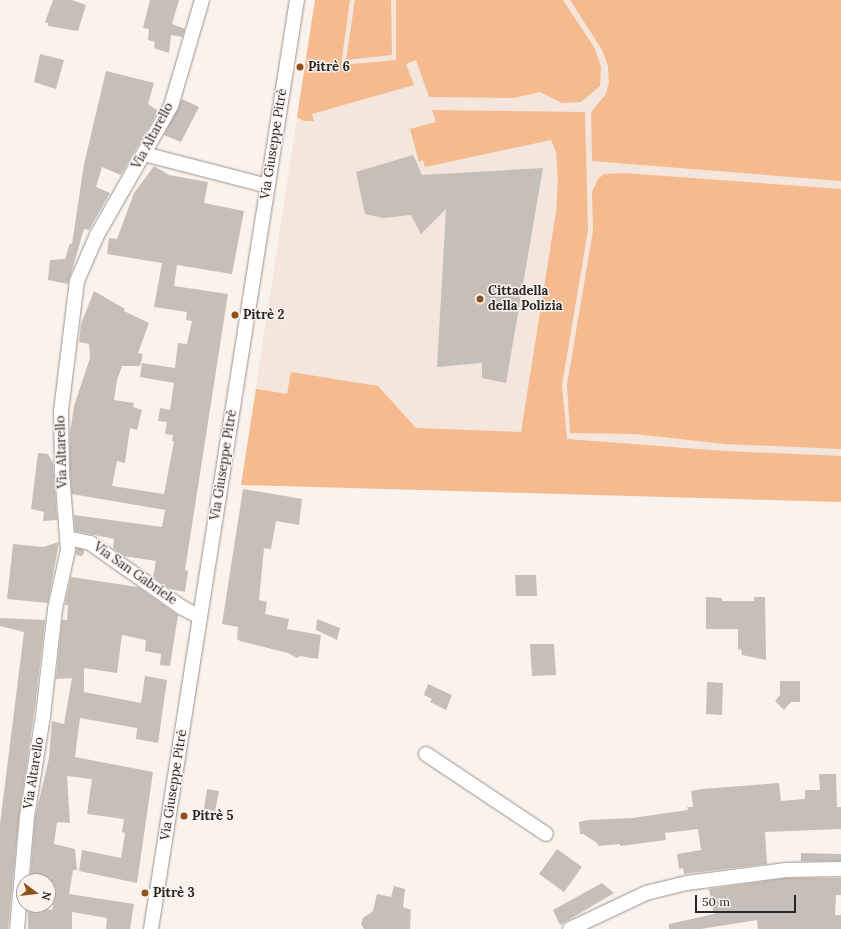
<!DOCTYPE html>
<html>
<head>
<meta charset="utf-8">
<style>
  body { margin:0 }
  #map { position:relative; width:841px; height:929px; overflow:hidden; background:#faf3ed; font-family:Lora,serif }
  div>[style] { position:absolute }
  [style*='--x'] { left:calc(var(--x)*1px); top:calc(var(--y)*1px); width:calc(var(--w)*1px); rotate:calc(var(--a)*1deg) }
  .built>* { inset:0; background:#f4e6dc }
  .green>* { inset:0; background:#f5ba8e }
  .building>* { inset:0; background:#c5beb9 }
  .round { border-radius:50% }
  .roads { filter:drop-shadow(0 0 1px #98918d) drop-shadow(0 0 1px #98918d) }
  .minor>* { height:14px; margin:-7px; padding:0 7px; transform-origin:7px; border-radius:7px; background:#fff }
  .dots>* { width:11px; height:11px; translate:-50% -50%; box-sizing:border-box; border:2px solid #faf3ed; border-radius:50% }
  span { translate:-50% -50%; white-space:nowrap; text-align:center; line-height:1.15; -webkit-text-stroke:3px #faf3ed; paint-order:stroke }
  .poi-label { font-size:13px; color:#292725; font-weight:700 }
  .left { translate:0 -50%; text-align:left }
  .street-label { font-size:13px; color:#292725 }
  .north { position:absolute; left:16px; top:873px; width:40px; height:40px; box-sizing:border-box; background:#faf3ed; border:1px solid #a6a19d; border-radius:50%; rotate:105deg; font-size:11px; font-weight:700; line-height:16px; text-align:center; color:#292725 }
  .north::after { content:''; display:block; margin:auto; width:14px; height:18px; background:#905118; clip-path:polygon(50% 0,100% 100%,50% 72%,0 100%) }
  .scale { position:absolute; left:695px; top:895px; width:101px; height:18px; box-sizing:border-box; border:2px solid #292725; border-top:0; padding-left:5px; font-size:12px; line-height:14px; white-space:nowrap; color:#292725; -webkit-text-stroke:3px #faf3ed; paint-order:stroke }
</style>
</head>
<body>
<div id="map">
  <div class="built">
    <i style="clip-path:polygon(315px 0,841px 0,841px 502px,241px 485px)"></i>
  </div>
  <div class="green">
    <i style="clip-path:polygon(315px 0,350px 0,341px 65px,396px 60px,396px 0,563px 0,594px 47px,601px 66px,600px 86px,581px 102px,562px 103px,540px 92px,514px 98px,429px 97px,416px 60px,406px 64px,414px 85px,312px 114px,314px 121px,304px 121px,297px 117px)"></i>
    <i style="clip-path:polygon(355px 0,391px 0,392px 55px,346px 60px)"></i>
    <i style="clip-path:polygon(570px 0,841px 0,841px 181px,592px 161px,591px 112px,606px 94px,609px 82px,608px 66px,602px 50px)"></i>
    <i style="clip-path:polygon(432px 110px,585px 112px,588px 230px,562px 385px,567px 439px,725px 451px,841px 456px,841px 502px,241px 485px,256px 389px,287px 394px,291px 372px,378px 386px,416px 428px,521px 432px,556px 212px,558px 180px,556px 152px,551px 140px,425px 167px,423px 160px,419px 162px,410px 129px,436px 122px)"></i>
    <i style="clip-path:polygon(624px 173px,841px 189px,841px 449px,725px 444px,635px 434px,570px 433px,567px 385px,593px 231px,592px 192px,598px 179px,604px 174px)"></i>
  </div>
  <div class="building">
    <i style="clip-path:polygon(53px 0,72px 0,86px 5px,78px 31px,48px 26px,48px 23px,45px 22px)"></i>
    <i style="clip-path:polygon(150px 0,179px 0,172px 24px,185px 29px,182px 37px,171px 35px,169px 53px,154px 48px,155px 42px,148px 40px,149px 29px,143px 28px)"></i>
    <i style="clip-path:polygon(40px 54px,64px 60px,56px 89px,34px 82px)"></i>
    <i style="clip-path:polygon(106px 71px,154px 83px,148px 104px,158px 111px,121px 175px,102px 167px,96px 187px,110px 193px,89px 230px,84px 229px,68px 284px,48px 280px,50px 260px,65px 259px,70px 243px,72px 244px,84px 164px)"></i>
    <i style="clip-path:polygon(182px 99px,199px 107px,181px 142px,164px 135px)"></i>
    <i style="clip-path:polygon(413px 155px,422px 175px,543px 168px,506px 383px,482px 378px,482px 363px,437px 367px,446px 209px,421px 234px,411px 215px,383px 218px,365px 214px,356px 172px)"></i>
    <i style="clip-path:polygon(154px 166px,169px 175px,208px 182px,204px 203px,244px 211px,232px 274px,177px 265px,174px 286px,228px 294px,185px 570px,188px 571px,185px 592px,171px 589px,153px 577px,156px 561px,123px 556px,113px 548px,114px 539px,75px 531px,74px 515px,162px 527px,165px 510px,72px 494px,70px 472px,70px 433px,74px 406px,90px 358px,89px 344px,79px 342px,81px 324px,94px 291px,125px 309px,124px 311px,149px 323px,138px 353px,143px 354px,140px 366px,122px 366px,117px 380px,114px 400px,134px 403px,133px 407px,142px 410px,137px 430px,130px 428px,125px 463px,117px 461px,112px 486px,164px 494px,174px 441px,172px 441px,173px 435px,165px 434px,167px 422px,158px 421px,160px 408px,170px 410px,174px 383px,140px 377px,142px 363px,175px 368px,178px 343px,187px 344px,192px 321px,186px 320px,187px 312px,154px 307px,162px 263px,107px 254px,109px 238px,117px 239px,134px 193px)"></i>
    <i style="clip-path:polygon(38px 453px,48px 454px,53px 463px,57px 520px,43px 521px,44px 512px,31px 509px)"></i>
    <i style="clip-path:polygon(243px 489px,302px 499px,299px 525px,276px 521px,271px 549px,264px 548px,259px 600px,267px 602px,265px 614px,289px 619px,287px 629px,321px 635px,318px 659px,300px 656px,297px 658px,288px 653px,240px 641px,237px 639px,238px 627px,222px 624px)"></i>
    <i style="clip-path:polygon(59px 542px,48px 603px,7px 599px,13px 544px,43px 547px)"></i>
    <i class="round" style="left:76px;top:548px;width:8px;height:8px"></i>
    <i style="clip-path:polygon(515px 575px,536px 575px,537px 596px,516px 596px)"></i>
    <i style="clip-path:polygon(71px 577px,138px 587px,178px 615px,170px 666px,160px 665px,161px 654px,145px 651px,146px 640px,122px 635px,117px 673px,84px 668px,84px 692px,141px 703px,145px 676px,167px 680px,158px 743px,136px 739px,137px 728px,80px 718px,75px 757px,153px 772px,137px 883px,79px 871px,82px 850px,121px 858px,125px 833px,122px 832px,124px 819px,87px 814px,92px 779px,67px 776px,70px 823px,57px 822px,54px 844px,75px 849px,77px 870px,73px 870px,69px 894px,134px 904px,130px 929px,106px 929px,107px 918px,72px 912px,72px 929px,28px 929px,28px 907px,52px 910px,56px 888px,48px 886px,48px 881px,30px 881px,35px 818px,49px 758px,52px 721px,64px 724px,72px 678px,56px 679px,62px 620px,67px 620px,68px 605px,65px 605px)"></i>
    <i style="clip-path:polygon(706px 597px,722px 598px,722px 601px,754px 601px,754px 597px,765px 597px,766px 660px,742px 655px,741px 649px,738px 650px,738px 629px,706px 629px)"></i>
    <i style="clip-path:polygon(0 618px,45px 620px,35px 707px,19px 816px,8px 929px,0 929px,0 824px,24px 632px,0 626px)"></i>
    <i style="clip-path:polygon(317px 619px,340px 628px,337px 640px,316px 630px)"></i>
    <i style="clip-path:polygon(530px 644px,554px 644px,556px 675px,532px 676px)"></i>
    <i style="clip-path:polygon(780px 681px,800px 681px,800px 702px,791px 702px,784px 710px,775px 701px,780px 695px)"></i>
    <i style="clip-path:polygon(707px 682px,723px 683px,722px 715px,706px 714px)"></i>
    <i style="clip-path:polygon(428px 684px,452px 695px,446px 710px,430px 702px,432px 699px,424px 695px)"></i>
    <i style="clip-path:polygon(819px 774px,836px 774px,837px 807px,841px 807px,841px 829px,765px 832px,767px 864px,684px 874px,683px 868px,679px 869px,677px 854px,701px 850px,698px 829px,665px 833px,666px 840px,620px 846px,620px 844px,598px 846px,597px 843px,583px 834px,580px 834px,579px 822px,588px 820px,632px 818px,688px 810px,687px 807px,693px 807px,691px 791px,702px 789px,779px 783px,781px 801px,805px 799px,805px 790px,820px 790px)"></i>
    <i style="clip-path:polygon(207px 789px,219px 791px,215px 811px,204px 809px)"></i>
    <i style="clip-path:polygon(557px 849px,582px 867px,564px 892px,539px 874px)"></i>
    <i style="clip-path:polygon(801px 853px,841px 854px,841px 861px,801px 861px)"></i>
    <i style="clip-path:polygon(787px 878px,841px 878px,841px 895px,836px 895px,835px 915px,841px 915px,841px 929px,758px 929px,757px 920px,701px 929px,669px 929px,669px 924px,714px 914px,709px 889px)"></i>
    <i style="clip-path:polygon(602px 883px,614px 893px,560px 925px,553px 910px)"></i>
    <i style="clip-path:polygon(394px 886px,405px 889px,403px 907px,411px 910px,410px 929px,364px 929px,361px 924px,363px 918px,373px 911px,377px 894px,391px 897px)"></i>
  </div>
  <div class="roads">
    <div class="minor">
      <i style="--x:144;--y:154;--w:128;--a:14.5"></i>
      <i style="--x:67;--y:538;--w:24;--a:12"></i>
      <i style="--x:90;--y:543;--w:111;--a:35.1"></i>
      <i style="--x:181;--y:607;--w:21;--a:28"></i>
      <i style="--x:426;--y:754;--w:144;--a:33.7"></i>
      <i style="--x:17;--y:929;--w:112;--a:-84.9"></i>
      <i style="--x:27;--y:817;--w:102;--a:-81"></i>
      <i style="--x:43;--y:716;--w:108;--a:-83.6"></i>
      <i style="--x:55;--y:609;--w:60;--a:-77.6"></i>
      <i style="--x:68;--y:550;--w:78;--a:-94.4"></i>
      <i style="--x:62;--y:472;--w:61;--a:-90.9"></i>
      <i style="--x:61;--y:411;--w:131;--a:-83"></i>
      <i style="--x:77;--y:281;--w:50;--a:-66.5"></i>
      <i style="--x:97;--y:235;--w:149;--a:-60.2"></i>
      <i style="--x:171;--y:106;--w:110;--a:-73.7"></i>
      <i style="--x:151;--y:929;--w:940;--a:-81.07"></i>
      <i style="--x:570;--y:929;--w:84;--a:-25.3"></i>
      <i style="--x:646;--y:893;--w:42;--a:-13.7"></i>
      <i style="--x:687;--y:883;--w:100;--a:-7.5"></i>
      <i style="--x:786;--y:870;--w:55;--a:-1"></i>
    </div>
  </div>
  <div class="dots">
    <i style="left:300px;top:67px;background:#905118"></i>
    <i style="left:480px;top:299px;background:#905118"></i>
    <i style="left:235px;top:315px;background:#905118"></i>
    <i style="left:184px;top:816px;background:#905118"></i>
    <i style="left:145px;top:893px;background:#905118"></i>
  </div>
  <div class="poi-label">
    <span class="left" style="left:308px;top:67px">Pitrè 6</span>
    <span class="left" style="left:488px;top:299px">Cittadella<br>della Polizia</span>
    <span class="left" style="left:243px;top:315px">Pitrè 2</span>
    <span class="left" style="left:192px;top:816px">Pitrè 5</span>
    <span class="left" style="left:153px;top:893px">Pitrè 3</span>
  </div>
  <div class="street-label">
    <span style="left:153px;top:136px;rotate:-62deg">Via Altarello</span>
    <span style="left:274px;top:144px;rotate:-81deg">Via Giuseppe Pitrè</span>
    <span style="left:62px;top:452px;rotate:-92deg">Via Altarello</span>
    <span style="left:224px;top:465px;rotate:-81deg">Via Giuseppe Pitrè</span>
    <span style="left:135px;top:574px;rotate:35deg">Via San Gabriele</span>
    <span style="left:34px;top:773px;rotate:-81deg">Via Altarello</span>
    <span style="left:174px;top:785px;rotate:-81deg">Via Giuseppe Pitrè</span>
  </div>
  <div class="north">N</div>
  <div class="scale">50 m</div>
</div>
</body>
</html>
